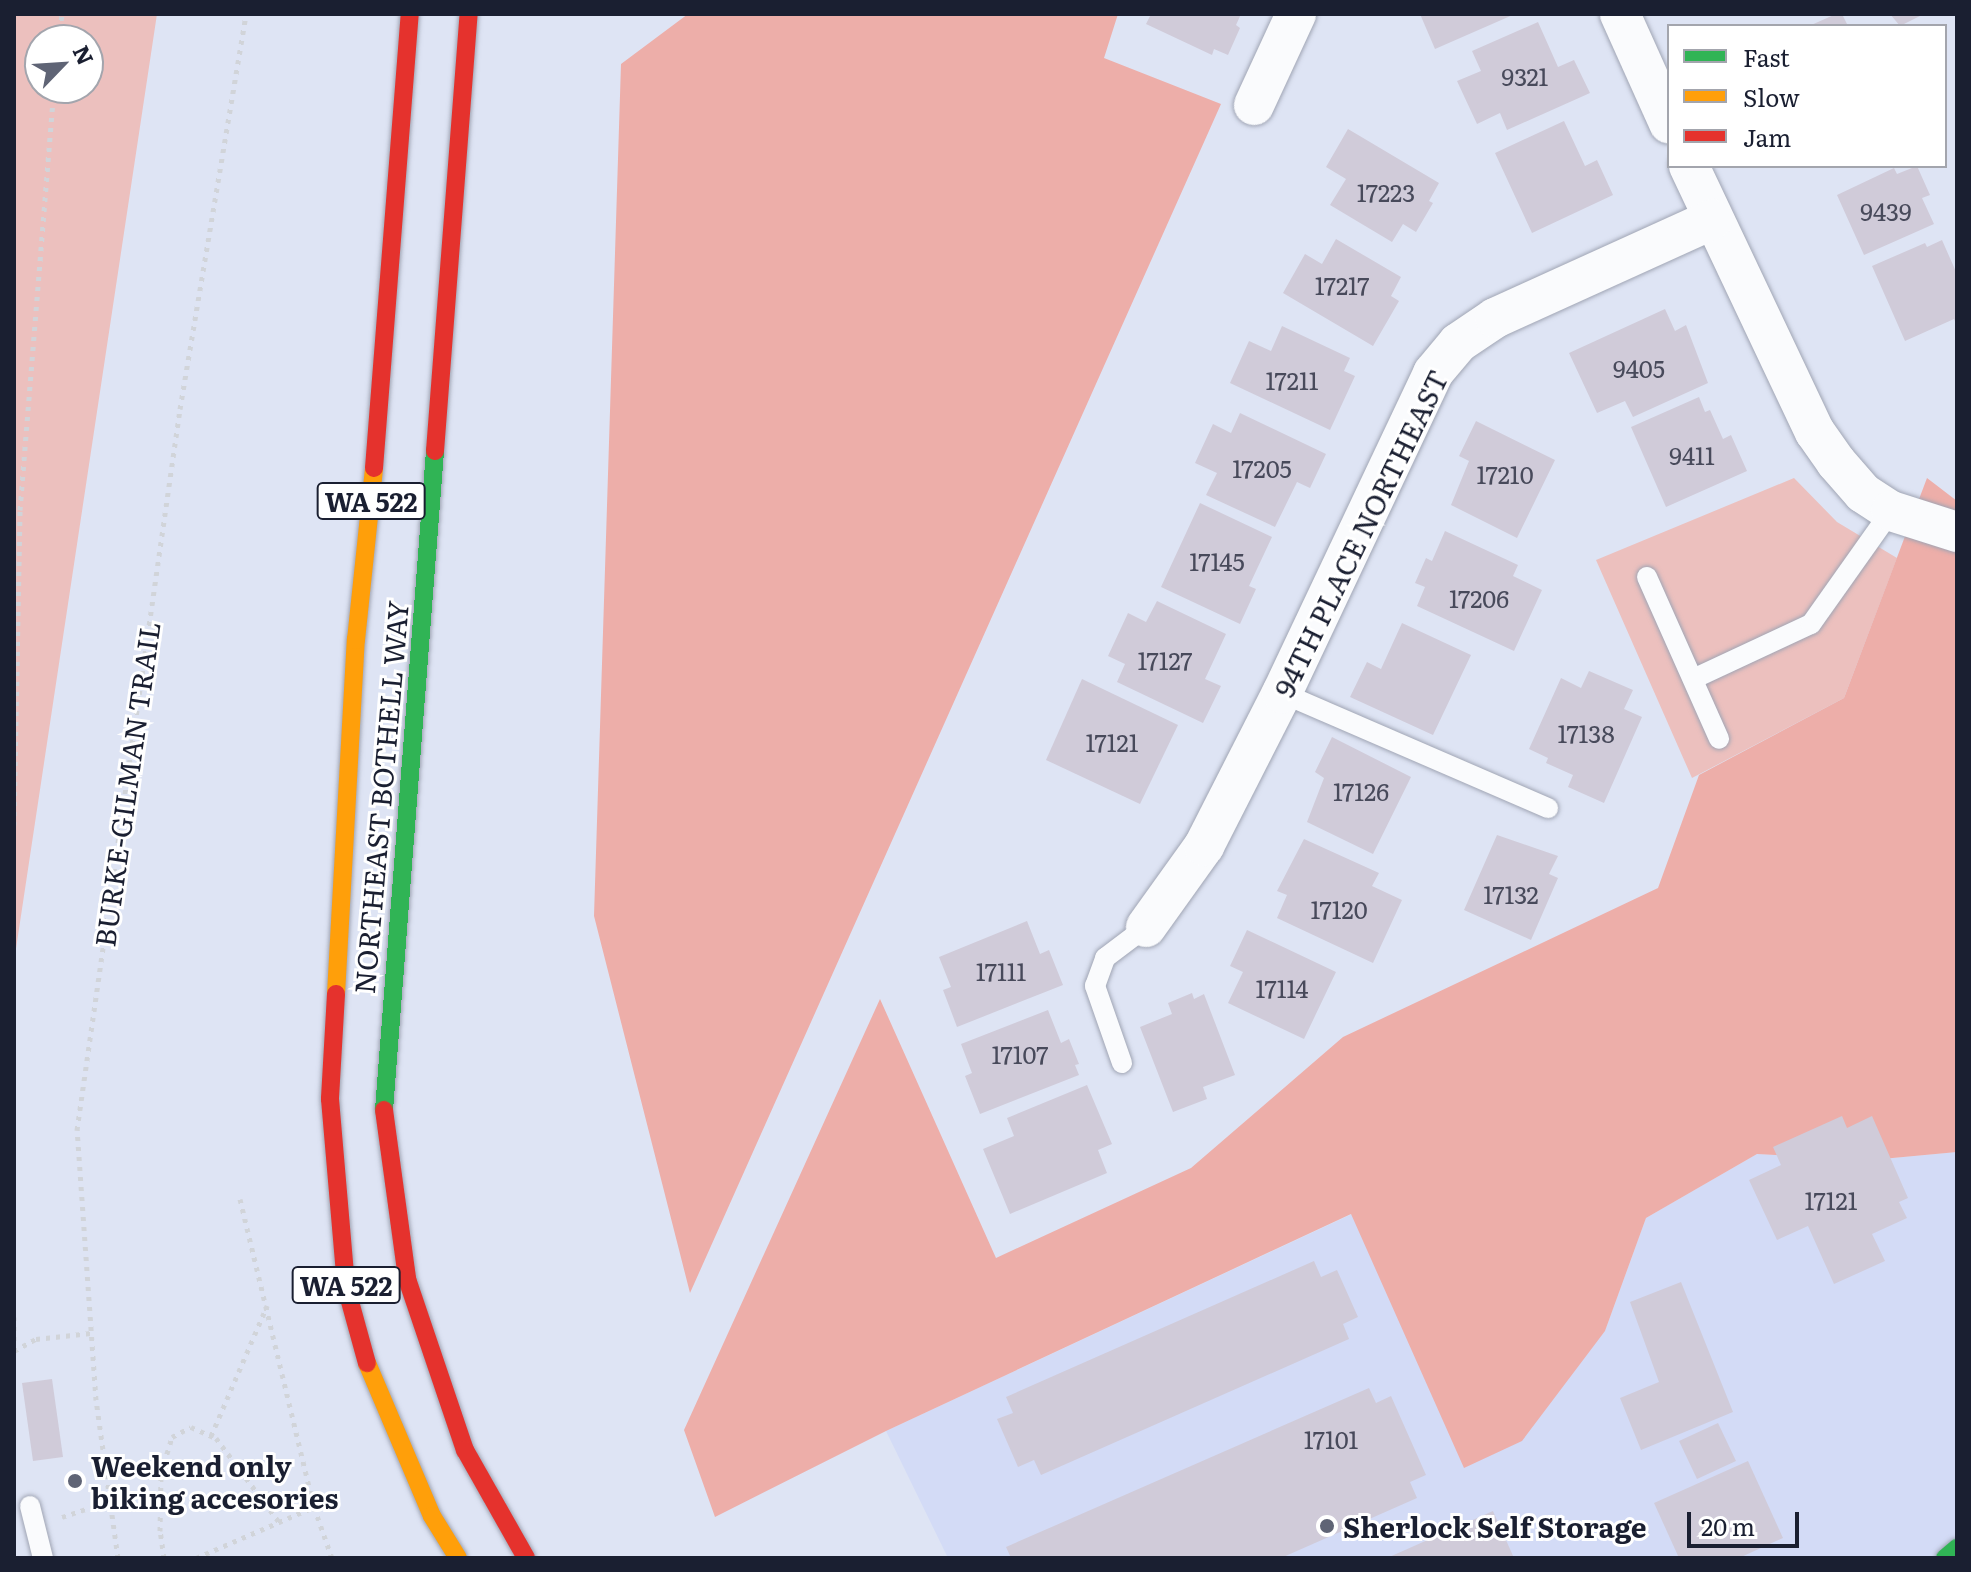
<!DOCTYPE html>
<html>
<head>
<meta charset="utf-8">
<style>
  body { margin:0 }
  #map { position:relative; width:1971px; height:1572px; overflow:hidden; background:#dee4f4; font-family:Literata,serif }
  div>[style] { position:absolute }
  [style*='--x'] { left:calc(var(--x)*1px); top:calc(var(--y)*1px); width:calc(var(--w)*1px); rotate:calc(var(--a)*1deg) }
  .built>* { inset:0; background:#d3dbf6 }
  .green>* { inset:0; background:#ecc0be }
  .forest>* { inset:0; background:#edaea9 }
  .building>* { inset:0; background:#d0cbd9 }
  .path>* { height:5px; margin-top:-2.5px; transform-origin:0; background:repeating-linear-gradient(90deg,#d1d4d9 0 4px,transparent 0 10px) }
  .roads { filter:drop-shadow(0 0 2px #a0a5b4) drop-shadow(0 0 2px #a0a5b4) }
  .lane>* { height:20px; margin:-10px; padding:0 10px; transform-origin:10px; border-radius:10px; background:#fafbfd }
  .street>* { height:40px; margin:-20px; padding:0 20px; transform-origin:20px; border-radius:20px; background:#fafbfd }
  .fast>* { height:18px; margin:-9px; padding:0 9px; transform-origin:9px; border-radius:9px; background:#30b455 }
  .slow>* { height:18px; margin:-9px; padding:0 9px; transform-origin:9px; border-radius:9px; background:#ff9f0a }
  .jam>* { height:18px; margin:-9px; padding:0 9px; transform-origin:9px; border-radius:9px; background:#e5322d }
  .dots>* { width:22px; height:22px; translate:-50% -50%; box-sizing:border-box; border:4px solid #fff; border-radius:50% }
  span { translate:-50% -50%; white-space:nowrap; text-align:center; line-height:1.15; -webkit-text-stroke:6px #fff; paint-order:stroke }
  .number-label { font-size:24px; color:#484a5b }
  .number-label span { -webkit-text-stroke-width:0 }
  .shield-label span { padding:2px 6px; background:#fff; border:2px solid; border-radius:6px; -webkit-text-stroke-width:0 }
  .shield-label { font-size:26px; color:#1a1f31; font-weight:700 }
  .street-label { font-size:28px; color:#1a1f31 }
  .poi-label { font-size:28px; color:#1a1f31; font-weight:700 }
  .left { translate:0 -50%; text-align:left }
  .frame { position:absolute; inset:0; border:16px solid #1a1f31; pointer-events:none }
  .legend { position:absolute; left:1667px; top:24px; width:280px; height:144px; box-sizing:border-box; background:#fff; border:2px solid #a3a5ad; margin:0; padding:10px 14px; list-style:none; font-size:24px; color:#1a1f31 }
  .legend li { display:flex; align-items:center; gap:16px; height:40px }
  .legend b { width:40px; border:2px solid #a3a5ad }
  .north { position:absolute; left:24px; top:24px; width:80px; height:80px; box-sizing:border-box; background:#fff; border:2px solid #a3a5ad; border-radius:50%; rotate:65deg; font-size:22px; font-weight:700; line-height:32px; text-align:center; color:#1a1f31 }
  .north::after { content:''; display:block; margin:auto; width:28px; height:36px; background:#5f6475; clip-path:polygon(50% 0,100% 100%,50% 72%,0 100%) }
  .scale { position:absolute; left:1687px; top:1512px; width:112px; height:36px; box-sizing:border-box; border:4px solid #1a1f31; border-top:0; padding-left:10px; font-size:24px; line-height:28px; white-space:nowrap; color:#1a1f31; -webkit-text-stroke:6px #fff; paint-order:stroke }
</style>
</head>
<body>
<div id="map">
  <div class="built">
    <i style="clip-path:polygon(1957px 1152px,1957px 1558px,948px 1558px,886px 1431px,1352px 1214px,1464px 1467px,1605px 1331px,1646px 1218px,1757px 1154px,1871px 1160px)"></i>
  </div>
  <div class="green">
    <i style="clip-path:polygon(evenodd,14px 14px,157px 14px,14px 962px,14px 14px,40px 40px,88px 40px,88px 88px,40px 88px,40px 40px)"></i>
    <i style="clip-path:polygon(1794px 478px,1837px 522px,1897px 558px,1844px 698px,1692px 778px,1596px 560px)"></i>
  </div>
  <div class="forest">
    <i style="clip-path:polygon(688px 14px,1118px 14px,1104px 58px,1221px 104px,690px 1293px,594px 916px,621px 64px)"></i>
    <i style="clip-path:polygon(1927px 478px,1957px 501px,1957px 1152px,1871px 1160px,1757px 1154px,1646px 1218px,1605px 1331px,1522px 1441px,1464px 1468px,1351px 1214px,886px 1431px,715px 1517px,684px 1430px,880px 999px,996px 1258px,1191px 1168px,1343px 1037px,1658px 888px,1699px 775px,1844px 698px)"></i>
  </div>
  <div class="building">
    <i style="clip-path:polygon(1151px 14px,1241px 14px,1236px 25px,1240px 28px,1228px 55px,1214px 49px,1212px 55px,1146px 24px)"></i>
    <i style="clip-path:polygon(1420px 14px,1515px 14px,1435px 49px)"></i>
    <i style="clip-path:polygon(1836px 14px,1842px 14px,1848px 26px,1809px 26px)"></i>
    <i style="clip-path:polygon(1890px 14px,1924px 14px,1900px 26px)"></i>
    <i style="clip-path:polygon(1538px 22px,1558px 67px,1574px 60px,1590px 93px,1507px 130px,1500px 113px,1477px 124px,1457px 81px,1481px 71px,1472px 51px)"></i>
    <i style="clip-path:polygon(1564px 121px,1585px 166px,1597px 160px,1613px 195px,1532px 233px,1495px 153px)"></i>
    <i style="clip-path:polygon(1348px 129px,1439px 183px,1429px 201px,1433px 203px,1416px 232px,1403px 224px,1392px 242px,1330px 205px,1346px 179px,1326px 167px)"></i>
    <i style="clip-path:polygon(1917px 166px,1930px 195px,1922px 198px,1934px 224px,1864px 255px,1837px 195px,1894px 168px,1897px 174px)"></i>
    <i style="clip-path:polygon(1336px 239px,1401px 277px,1391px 296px,1399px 301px,1373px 346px,1283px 293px,1305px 254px,1322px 264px)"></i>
    <i style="clip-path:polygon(1942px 240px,1957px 274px,1957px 325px,1954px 319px,1905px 341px,1872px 266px,1925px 243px,1927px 247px)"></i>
    <i style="clip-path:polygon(1665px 309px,1675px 331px,1686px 325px,1708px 383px,1633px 417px,1625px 401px,1597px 413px,1569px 353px)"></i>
    <i style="clip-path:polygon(1282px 326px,1350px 358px,1344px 371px,1355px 376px,1330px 430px,1230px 383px,1249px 341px,1271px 351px)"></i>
    <i style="clip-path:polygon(1699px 397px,1705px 412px,1710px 410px,1723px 439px,1731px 435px,1747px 471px,1666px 507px,1631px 427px)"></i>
    <i style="clip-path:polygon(1240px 413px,1326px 454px,1310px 488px,1297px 482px,1275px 527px,1206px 495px,1217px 473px,1195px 463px,1213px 424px,1231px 433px)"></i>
    <i style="clip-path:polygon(1476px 421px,1555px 460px,1517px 538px,1451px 505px,1469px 461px,1459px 456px)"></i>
    <i style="clip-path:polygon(1200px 503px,1272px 537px,1249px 586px,1256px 589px,1240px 624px,1161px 587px)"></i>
    <i style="clip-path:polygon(1445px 531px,1518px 565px,1513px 576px,1542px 590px,1514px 651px,1417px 606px,1425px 587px,1415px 583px,1426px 558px,1432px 561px)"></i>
    <i style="clip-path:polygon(1157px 601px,1226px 634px,1205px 679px,1221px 686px,1203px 723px,1117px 682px,1125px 664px,1108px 656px,1128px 613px,1146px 622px)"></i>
    <i style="clip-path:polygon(1402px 623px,1471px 655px,1433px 735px,1350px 697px,1367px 662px,1381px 669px)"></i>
    <i style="clip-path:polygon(1589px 671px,1633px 690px,1624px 709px,1642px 717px,1604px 803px,1568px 787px,1573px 775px,1546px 763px,1548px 758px,1529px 749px,1561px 678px,1581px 688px)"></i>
    <i style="clip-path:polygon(1082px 679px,1178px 725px,1140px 804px,1046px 760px)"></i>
    <i style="clip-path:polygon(1332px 737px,1411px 777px,1373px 854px,1307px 822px,1324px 778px,1315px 772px)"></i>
    <i style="clip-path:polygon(1497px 835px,1558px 856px,1549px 874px,1558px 878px,1531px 940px,1464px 910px)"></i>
    <i style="clip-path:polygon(1304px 839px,1379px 873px,1372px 886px,1402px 900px,1373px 963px,1277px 918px,1287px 895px,1277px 891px)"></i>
    <i style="clip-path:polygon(1027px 921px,1040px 954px,1049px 950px,1063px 985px,957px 1027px,943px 990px,951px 987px,939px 957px)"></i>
    <i style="clip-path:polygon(1247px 930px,1336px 972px,1304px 1039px,1228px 1003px,1243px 972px,1230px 966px)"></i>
    <i style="clip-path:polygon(1192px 993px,1194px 999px,1204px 994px,1235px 1075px,1203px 1087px,1207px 1099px,1173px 1112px,1140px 1027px,1172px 1014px,1168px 1003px)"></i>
    <i style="clip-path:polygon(1048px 1010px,1061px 1043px,1069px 1039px,1079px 1064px,1075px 1065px,1079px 1075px,980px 1114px,965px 1076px,972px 1073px,961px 1044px)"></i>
    <i style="clip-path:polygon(1087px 1085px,1112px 1144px,1098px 1150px,1107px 1173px,1010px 1214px,983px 1149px,1014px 1136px,1007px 1118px)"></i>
    <i style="clip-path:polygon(1842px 1116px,1847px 1128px,1872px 1116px,1908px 1198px,1899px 1202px,1907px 1218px,1872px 1234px,1885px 1261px,1834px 1284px,1808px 1226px,1777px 1240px,1749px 1180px,1781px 1165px,1773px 1147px)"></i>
    <i style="clip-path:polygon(1314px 1261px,1321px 1277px,1337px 1270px,1358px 1317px,1343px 1324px,1349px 1339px,1041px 1475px,1034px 1460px,1018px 1467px,997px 1419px,1013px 1413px,1006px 1397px)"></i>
    <i style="clip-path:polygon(1681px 1282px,1733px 1412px,1641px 1450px,1620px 1398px,1659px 1382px,1630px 1302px)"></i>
    <i style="clip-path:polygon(52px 1379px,63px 1457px,33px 1461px,22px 1383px)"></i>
    <i style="clip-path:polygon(1369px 1388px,1376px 1403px,1391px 1396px,1426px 1475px,1410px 1482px,1417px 1498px,1281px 1558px,1011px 1558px,1006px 1547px)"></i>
    <i style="clip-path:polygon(1718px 1423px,1736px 1461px,1697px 1479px,1679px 1441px)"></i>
    <i style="clip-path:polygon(1748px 1461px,1783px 1538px,1739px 1558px,1679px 1558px,1654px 1503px)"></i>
    <i style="clip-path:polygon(1493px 1511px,1514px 1558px,1387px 1558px)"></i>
  </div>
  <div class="path">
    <i style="--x:58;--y:40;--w:26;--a:-81"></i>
    <i style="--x:14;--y:825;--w:315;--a:-88.9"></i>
    <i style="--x:20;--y:510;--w:423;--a:-85.4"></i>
    <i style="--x:240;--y:1199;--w:317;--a:76.5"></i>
    <i style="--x:314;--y:1507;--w:54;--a:70.6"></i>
    <i style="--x:14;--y:1317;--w:25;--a:90"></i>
    <i style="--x:14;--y:1351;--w:25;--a:-29"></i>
    <i style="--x:36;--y:1339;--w:55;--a:-6.2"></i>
    <i style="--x:211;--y:1436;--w:142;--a:-66.7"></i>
    <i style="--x:62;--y:1517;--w:51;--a:-18.4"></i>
    <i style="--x:118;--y:1558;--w:160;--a:-97.9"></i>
    <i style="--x:96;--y:1400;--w:271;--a:-94"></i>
    <i style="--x:77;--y:1130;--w:728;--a:-81.87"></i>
    <i style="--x:180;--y:409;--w:400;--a:-80.5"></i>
    <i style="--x:164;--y:1558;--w:27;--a:-98"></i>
    <i style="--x:160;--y:1531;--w:58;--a:-89"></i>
    <i style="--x:161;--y:1473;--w:38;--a:-73"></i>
    <i style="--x:172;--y:1437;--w:21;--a:-28"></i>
    <i style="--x:191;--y:1427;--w:27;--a:24"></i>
    <i style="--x:216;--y:1438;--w:105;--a:53.1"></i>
    <i style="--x:196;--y:1558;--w:129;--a:-23.4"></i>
  </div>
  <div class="roads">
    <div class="lane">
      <i style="--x:1647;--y:577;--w:177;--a:66"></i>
      <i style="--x:1693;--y:679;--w:130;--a:-25"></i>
      <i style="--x:1811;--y:624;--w:138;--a:-54.7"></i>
      <i style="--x:1282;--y:693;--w:290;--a:23.4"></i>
      <i style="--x:1122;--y:1063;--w:82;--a:-109.3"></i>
      <i style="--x:1095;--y:986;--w:30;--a:-70"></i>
      <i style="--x:1105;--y:958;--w:51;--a:-37.1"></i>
      <i style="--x:30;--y:1506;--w:54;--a:76"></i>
    </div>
    <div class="street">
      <i style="--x:1620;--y:14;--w:120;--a:65.8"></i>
      <i style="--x:1254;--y:105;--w:100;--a:-65.2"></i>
      <i style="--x:1689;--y:166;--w:294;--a:64.7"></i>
      <i style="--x:1815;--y:432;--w:37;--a:55"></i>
      <i style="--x:1836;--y:462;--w:41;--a:48.9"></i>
      <i style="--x:1863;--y:493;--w:33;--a:33"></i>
      <i style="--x:1891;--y:511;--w:69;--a:17.7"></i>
      <i style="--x:1146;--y:927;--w:100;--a:-54.4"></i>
      <i style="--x:1204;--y:846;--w:172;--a:-63"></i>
      <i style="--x:1282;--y:693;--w:354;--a:-64.7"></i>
      <i style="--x:1433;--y:373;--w:39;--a:-50"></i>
      <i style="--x:1458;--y:343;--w:45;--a:-34"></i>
      <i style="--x:1495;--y:318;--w:239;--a:-24.4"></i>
    </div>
    <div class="fast">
      <i style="--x:384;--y:1110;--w:661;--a:-85.57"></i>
      <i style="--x:1945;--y:1558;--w:16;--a:-40"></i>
    </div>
    <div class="slow">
      <i style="--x:336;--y:994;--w:355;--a:-86.8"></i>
      <i style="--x:356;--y:640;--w:173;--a:-84"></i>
      <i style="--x:367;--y:1363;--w:166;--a:67"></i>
      <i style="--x:432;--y:1516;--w:49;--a:58.2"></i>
    </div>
    <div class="jam">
      <i style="--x:435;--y:451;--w:438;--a:-85.6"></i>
      <i style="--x:374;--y:468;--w:455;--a:-85.5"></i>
      <i style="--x:336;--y:994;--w:105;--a:93.3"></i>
      <i style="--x:330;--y:1099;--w:189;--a:85.1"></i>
      <i style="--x:346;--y:1287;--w:79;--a:74.6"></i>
      <i style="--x:384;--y:1110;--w:171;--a:82.2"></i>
      <i style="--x:407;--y:1279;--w:181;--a:71.3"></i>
      <i style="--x:465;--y:1450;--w:124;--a:60.5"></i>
    </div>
  </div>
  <div class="dots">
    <i style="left:75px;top:1481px;background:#5f6475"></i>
    <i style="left:1327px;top:1526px;background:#5f6475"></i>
  </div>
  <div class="number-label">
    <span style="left:1525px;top:76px">9321</span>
    <span style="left:1386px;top:192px">17223</span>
    <span style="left:1886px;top:211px">9439</span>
    <span style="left:1342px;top:285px">17217</span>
    <span style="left:1639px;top:368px">9405</span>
    <span style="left:1292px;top:380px">17211</span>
    <span style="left:1692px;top:455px">9411</span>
    <span style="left:1262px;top:468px">17205</span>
    <span style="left:1505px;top:474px">17210</span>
    <span style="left:1217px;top:561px">17145</span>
    <span style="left:1479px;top:598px">17206</span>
    <span style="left:1165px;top:660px">17127</span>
    <span style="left:1586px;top:733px">17138</span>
    <span style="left:1112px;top:742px">17121</span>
    <span style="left:1361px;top:791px">17126</span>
    <span style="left:1511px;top:894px">17132</span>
    <span style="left:1339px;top:909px">17120</span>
    <span style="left:1001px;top:971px">17111</span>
    <span style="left:1282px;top:988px">17114</span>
    <span style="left:1020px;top:1054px">17107</span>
    <span style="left:1831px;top:1200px">17121</span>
    <span style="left:1331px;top:1439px">17101</span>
  </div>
  <div class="shield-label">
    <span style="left:371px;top:501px">WA 522</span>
    <span style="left:346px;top:1285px">WA 522</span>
  </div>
  <div class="street-label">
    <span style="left:1360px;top:533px;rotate:-64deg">94TH PLACE NORTHEAST</span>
    <span style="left:126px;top:784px;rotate:-82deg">BURKE-GILMAN TRAIL</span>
    <span style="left:380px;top:797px;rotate:-85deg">NORTHEAST BOTHELL WAY</span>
  </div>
  <div class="poi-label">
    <span class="left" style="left:91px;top:1481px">Weekend only<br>biking accesories</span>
    <span class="left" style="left:1343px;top:1526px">Sherlock Self Storage</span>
  </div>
  <div class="frame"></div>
  <ul class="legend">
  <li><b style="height:10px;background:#30b455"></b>Fast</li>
  <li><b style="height:10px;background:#ff9f0a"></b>Slow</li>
  <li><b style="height:10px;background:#e5322d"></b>Jam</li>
  </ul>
  <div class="north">N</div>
  <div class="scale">20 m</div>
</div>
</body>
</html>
